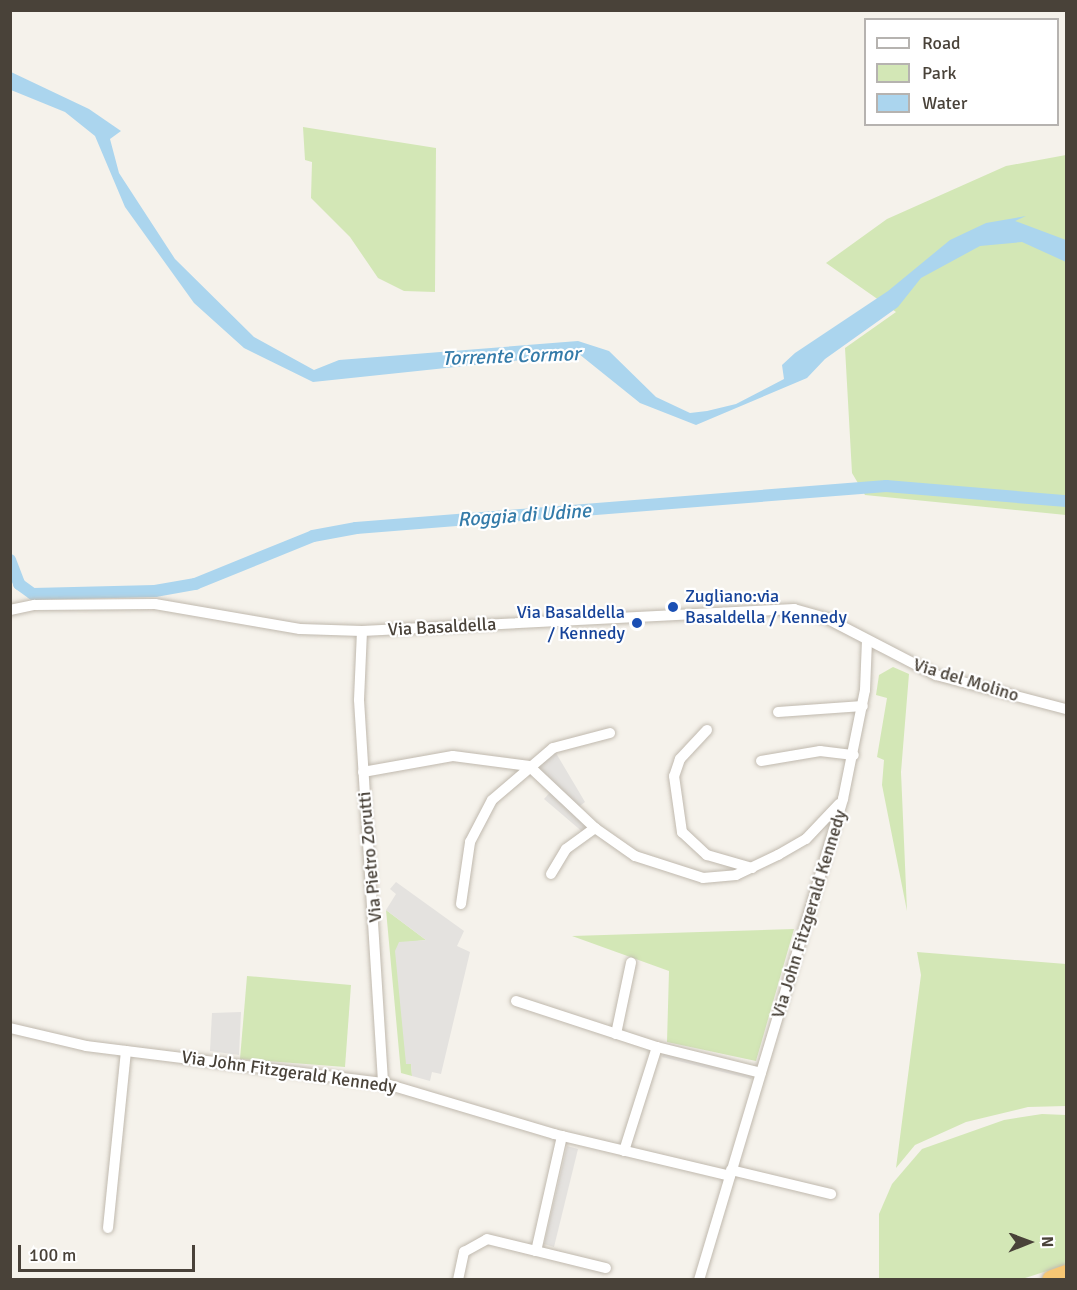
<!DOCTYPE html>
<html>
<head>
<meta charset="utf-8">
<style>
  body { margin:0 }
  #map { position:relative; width:1077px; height:1290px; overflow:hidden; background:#f5f2eb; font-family:Signika,sans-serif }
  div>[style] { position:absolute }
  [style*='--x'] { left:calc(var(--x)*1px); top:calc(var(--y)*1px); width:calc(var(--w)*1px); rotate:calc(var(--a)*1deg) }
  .green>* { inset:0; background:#d3e7b6 }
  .parking>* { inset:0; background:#e4e2df }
  .water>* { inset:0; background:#abd5ee }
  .canal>* { height:12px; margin:-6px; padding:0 6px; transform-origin:6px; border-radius:6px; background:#abd5ee }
  .roads { filter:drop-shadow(0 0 2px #c0b9ae) drop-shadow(0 0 2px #c0b9ae) }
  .minor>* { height:10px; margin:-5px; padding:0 5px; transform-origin:5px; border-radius:5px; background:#fff }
  .motorway>* { height:21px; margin:-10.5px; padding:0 10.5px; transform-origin:10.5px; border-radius:10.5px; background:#f7c774 }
  .dots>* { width:16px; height:16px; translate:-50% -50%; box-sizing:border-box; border:3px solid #fff; border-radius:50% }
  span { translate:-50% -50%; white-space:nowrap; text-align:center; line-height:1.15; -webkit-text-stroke:4.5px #fff; paint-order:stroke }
  .transit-label { font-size:18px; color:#164399 }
  .left { translate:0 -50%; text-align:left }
  .right { translate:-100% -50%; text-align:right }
  .street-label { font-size:18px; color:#494239 }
  .water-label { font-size:20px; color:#347ba9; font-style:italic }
  .frame { position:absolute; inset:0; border:12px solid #494239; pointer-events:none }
  .legend { position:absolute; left:864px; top:18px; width:195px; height:108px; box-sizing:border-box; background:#fff; border:2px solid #b6b3b0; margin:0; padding:8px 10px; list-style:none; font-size:18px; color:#494239 }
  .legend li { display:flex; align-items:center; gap:12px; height:30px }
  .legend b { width:30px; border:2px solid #b6b3b0 }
  .north { position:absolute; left:999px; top:1212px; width:60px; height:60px; -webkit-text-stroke:4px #fff; paint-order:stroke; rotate:89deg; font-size:16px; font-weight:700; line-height:24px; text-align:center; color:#494239 }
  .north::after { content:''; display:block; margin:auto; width:21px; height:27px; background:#494239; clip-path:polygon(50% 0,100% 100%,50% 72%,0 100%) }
  .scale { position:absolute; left:18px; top:1245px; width:177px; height:27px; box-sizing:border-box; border:3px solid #494239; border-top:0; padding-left:8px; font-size:18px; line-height:21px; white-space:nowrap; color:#494239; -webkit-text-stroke:4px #fff; paint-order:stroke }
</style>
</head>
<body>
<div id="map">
  <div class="green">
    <i style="clip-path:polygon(303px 127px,436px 148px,435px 292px,404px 291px,378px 278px,350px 237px,311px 198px,312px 162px,305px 160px)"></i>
    <i style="clip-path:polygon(1066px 155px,1066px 515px,865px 495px,852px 473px,845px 348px,896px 312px,826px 263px,887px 219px,1006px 166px)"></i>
    <i style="clip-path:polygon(893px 667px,909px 674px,901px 772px,907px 911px,882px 785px,884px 760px,877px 757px,887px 698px,876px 695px,879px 675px)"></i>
    <i style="clip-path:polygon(386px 910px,426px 940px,432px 932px,438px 936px,428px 947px,426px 940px,399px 943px,407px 1064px,411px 1063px,412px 1076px,401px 1073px)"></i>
    <i style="clip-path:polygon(794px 929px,756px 1061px,667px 1042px,669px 971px,572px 936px)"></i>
    <i style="clip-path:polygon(917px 952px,1066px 964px,1066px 1106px,1028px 1107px,966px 1122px,915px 1145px,896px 1168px,921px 975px)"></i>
    <i style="clip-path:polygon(247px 976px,351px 985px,345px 1067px,240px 1059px)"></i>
    <i style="clip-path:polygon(1042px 1114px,1066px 1115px,1066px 1265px,1022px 1279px,879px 1279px,879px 1214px,892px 1184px,922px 1149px,1004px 1120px)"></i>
  </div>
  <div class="parking">
    <i style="clip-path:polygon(553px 748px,585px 802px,576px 809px,595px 828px,585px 834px,544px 799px,554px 788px,529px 766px)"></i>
    <i style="clip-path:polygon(396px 882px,464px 931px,457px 946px,470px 952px,441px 1074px,432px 1072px,430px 1081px,412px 1076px,411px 1064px,406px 1064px,395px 951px,399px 942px,426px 940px,386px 910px,396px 894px,390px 889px)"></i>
    <i style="clip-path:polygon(241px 1012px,239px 1055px,210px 1051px,212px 1013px)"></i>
    <i style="clip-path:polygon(666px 1049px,754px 1071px,751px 1079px,662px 1057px)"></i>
    <i style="clip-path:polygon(567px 1146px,578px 1149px,554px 1247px,544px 1244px)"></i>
  </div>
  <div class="water">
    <i style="clip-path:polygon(11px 72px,89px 109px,121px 131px,110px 139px,119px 173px,175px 259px,254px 337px,314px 370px,339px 360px,578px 341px,609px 351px,656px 397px,690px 413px,707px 411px,736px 404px,784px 379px,782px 365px,795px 353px,888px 291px,950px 240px,986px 223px,1026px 216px,1015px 221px,1066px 240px,1066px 262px,1022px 242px,980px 246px,921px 278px,898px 307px,825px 359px,807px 378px,696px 425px,640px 403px,579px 354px,313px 382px,244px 348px,194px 303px,125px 207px,95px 136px,65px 112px,11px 90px)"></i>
  </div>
  <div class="canal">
    <i style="--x:10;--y:560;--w:26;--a:69"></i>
    <i style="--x:19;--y:584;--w:17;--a:36"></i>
    <i style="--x:33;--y:594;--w:122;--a:-1.4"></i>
    <i style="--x:155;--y:591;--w:41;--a:-9.9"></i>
    <i style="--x:195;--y:584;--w:127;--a:-22.1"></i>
    <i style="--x:313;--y:536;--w:44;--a:-10.5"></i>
    <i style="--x:356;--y:528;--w:532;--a:-4.53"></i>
    <i style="--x:886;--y:486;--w:181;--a:4.8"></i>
  </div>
  <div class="roads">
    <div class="minor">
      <i style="--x:10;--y:610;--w:25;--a:-12"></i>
      <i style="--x:34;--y:605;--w:121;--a:-0.5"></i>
      <i style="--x:155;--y:604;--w:147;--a:9.8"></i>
      <i style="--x:300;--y:629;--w:62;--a:1.8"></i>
      <i style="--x:362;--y:631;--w:433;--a:-2.9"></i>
      <i style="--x:794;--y:609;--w:35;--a:16"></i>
      <i style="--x:828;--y:619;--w:122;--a:27.4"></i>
      <i style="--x:936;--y:675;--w:134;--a:14.7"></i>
      <i style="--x:362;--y:631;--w:69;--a:92.5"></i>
      <i style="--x:359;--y:700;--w:384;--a:86.4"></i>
      <i style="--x:778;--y:712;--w:85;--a:-4"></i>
      <i style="--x:707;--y:730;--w:40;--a:133"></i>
      <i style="--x:680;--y:759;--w:18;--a:109"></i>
      <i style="--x:674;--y:776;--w:57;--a:81.9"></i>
      <i style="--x:682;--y:832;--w:34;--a:43"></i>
      <i style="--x:707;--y:855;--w:47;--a:16.1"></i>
      <i style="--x:761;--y:761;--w:60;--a:-9.6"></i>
      <i style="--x:820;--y:751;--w:34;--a:7"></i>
      <i style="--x:363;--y:772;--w:91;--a:-10.1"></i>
      <i style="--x:453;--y:756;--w:77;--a:7.5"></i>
      <i style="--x:529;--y:766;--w:91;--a:43.2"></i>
      <i style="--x:595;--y:828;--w:49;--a:35"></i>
      <i style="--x:635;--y:856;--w:71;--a:17.9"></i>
      <i style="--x:703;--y:878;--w:33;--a:-5"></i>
      <i style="--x:736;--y:875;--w:47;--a:-25.5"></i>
      <i style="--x:778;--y:855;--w:32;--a:-30"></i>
      <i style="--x:806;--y:839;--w:48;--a:-46.7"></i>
      <i style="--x:551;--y:874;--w:29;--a:-59"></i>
      <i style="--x:566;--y:849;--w:36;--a:-36"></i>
      <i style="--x:461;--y:904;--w:63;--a:-81.7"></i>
      <i style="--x:470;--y:842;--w:47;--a:-62.4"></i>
      <i style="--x:492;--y:800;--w:80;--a:-40.4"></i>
      <i style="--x:553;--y:748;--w:59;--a:-14.7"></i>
      <i style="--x:516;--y:1001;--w:148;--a:18.1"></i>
      <i style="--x:10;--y:1028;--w:78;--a:13.3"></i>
      <i style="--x:86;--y:1046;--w:299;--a:7.1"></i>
      <i style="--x:383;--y:1083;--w:178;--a:16.6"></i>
      <i style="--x:554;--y:1134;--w:181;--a:13.4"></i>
      <i style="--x:616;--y:1034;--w:73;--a:-78.1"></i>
      <i style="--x:562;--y:1136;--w:118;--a:102.7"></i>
      <i style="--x:536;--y:1251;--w:72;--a:13.7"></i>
      <i style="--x:624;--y:1151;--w:109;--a:-72.4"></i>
      <i style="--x:657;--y:1047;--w:107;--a:14"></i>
      <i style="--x:731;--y:1170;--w:103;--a:13.5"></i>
      <i style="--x:108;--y:1228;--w:178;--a:-84.2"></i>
      <i style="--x:458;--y:1280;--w:29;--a:-78"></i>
      <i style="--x:464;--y:1252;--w:26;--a:-29"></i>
      <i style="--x:487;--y:1239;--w:50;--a:13.8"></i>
      <i style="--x:699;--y:1280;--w:502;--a:-73.33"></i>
      <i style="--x:843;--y:799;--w:111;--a:-78.6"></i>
      <i style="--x:865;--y:690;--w:49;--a:-87.7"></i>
    </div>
    <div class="motorway">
      <i style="--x:1052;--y:1280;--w:15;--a:-20"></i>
    </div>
  </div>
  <div class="dots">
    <i style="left:673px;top:607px;background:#1a4fb4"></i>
    <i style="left:637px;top:623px;background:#1a4fb4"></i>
  </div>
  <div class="transit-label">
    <span class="left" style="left:685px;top:607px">Zugliano:via<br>Basaldella / Kennedy</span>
    <span class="right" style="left:625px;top:623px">Via Basaldella<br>/ Kennedy</span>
  </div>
  <div class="street-label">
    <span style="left:442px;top:627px;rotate:-3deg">Via Basaldella</span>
    <span style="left:966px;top:680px;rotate:17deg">Via del Molino</span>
    <span style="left:370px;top:857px;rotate:-95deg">Via Pietro Zorutti</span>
    <span style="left:809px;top:914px;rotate:-73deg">Via John Fitzgerald Kennedy</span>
    <span style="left:289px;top:1072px;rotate:8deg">Via John Fitzgerald Kennedy</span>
  </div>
  <div class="water-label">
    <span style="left:511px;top:356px;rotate:-2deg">Torrente Cormor</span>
    <span style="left:524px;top:515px;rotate:-4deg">Roggia di Udine</span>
  </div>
  <div class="frame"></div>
  <ul class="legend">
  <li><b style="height:8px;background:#fff"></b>Road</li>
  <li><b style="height:16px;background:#d3e7b6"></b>Park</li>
  <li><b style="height:16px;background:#abd5ee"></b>Water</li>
  </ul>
  <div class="north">N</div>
  <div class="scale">100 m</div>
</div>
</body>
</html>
